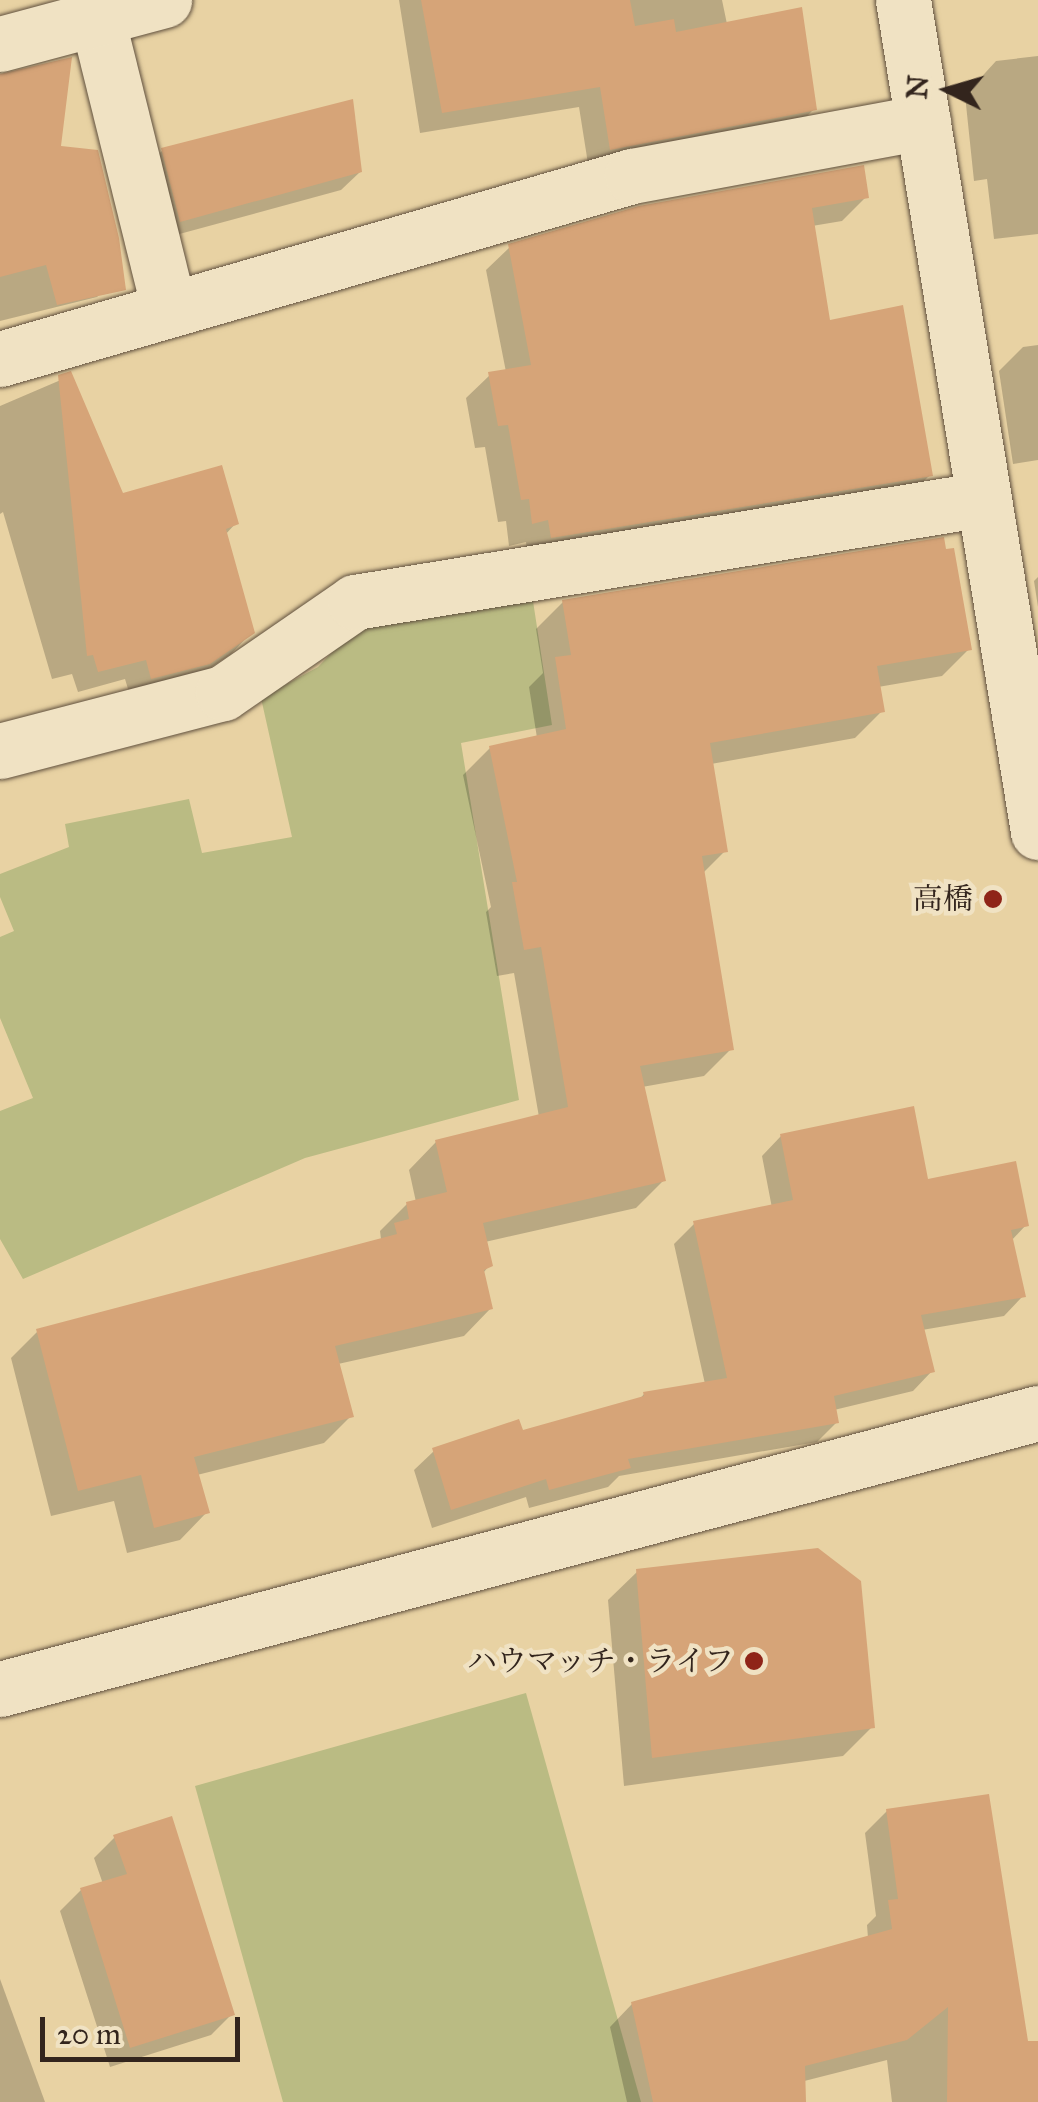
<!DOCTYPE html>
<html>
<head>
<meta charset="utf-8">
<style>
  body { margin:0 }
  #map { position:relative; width:1038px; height:2102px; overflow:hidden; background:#e8d2a3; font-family:"IM FELL Great Primer","Noto Serif JP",serif }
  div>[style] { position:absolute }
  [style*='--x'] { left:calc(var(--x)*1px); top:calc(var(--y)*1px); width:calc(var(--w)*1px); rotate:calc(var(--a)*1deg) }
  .green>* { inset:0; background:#babb83 }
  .shadow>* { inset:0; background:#0003 }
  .building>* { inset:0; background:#d6a478 }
  .roads { filter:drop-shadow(0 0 2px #60503e) drop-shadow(0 0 2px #60503e) }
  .minor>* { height:55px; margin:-27.5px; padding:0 27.5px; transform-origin:27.5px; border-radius:27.5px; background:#f0e2c3 }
  .tertiary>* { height:55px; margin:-27.5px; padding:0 27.5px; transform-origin:27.5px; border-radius:27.5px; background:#f0e2c3 }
  .dots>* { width:28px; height:28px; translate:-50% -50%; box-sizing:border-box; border:5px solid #f0e2c3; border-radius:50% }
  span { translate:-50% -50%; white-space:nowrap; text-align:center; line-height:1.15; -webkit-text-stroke:9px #f0e2c3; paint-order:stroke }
  .poi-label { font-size:30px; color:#33251d }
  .right { translate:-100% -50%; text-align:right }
  .north { position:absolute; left:898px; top:40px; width:100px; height:100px; -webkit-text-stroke:8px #f0e2c3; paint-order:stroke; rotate:275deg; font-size:28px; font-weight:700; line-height:40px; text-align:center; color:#33251d }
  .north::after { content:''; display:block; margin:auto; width:35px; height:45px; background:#33251d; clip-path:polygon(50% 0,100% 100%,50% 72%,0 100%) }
  .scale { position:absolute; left:40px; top:2017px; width:200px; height:45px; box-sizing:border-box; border:5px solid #33251d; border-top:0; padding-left:12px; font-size:30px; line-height:35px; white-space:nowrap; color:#33251d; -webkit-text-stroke:8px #f0e2c3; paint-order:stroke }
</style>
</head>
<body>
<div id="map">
  <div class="green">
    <i style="clip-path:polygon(533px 601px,552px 725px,461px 743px,519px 1100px,305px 1158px,23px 1279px,0 1239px,0 1111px,33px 1098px,0 1018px,0 937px,14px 931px,0 897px,0 874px,69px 847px,65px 824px,189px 799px,202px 853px,292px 837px,261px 698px,318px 667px,357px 626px)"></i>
    <i style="clip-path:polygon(526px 1693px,641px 2102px,283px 2102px,195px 1786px)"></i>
  </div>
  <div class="shadow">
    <i style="clip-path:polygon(399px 0,722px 0,727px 24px,814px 109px,792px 131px,589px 170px,579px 107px,420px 133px)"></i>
    <i style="clip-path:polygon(1038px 56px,1038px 234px,994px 239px,987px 179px,974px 181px,965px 95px,996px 61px)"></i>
    <i style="clip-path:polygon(0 77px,58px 149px,121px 273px,97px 297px,0 321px)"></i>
    <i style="clip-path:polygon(163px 150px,360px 172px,341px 190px,161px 239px,144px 168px)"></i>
    <i style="clip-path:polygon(866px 197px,842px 221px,812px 226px,828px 324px,930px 475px,907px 498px,528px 560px,526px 542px,509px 546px,506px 521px,498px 522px,485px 447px,475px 448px,466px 398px,490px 375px,506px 372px,486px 270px,510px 247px)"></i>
    <i style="clip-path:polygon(1038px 345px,1038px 460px,1013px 464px,999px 371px,1023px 347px)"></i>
    <i style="clip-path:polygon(70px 376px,121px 496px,236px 523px,225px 535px,252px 632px,231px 654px,186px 684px,131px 699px,125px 679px,78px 692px,72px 674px,52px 679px,3px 512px,0 514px,0 406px)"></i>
    <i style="clip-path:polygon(1038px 577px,1038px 607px,1034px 581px)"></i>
    <i style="clip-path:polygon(563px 602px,969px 649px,942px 676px,878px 687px,882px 711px,855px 738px,711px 764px,725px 851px,702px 874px,731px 1049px,704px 1076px,642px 1087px,663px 1181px,636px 1208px,485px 1242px,490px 1265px,483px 1273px,491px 1308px,464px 1336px,338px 1364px,351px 1416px,324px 1443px,197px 1475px,207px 1512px,180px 1540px,127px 1553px,114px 1501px,51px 1516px,11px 1358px,38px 1331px,381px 1239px,380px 1231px,407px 1204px,416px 1202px,409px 1170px,436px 1142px,539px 1117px,514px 973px,497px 976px,486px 912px,491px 907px,463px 775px,490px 748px,537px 738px,529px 687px,543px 673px,536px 629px)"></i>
    <i style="clip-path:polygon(781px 1136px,926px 1182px,1026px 1225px,1011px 1241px,1023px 1296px,1004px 1316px,922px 1330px,932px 1371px,913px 1391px,834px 1410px,837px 1422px,817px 1442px,619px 1476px,608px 1487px,529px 1508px,526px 1497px,432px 1528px,414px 1470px,434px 1451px,521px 1433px,638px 1401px,644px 1394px,705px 1384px,674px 1244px,694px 1224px,772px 1208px,762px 1156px)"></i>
    <i style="clip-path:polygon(638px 1571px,872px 1727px,843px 1756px,624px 1786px,608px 1600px)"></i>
    <i style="clip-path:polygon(887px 1811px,1025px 2044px,1038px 2044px,1038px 2102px,892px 2102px,887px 2060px,721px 2102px,627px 2102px,610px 2027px,632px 2004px,868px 1938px,867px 1925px,876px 1916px,865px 1833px)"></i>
    <i style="clip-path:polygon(115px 1837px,232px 2014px,211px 2035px,110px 2067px,60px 1911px,81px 1890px,103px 1884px,94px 1858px)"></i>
    <i style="clip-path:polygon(0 1979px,45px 2102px,0 2102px)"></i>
  </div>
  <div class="building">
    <i style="clip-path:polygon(421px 0,630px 0,635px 26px,674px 19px,676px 32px,802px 7px,817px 110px,610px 150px,600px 87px,442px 113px)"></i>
    <i style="clip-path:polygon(72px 57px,61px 146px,98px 150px,119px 238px,126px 290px,57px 305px,46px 265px,0 277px,0 74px)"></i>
    <i style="clip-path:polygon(353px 99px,362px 172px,180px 222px,161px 148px)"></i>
    <i style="clip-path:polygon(864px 165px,869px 198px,812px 208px,830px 320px,903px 305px,933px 476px,551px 538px,548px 520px,532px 524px,529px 499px,521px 500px,508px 425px,498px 426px,488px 372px,531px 365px,508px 244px,639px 206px)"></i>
    <i style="clip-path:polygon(71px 371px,123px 493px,222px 465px,239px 524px,226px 529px,255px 633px,210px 664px,151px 679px,146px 660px,98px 672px,93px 655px,87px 656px,58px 375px)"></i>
    <i style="clip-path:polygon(944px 537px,946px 549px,954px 548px,972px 650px,877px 666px,885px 712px,710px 743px,728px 852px,702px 856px,734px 1050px,640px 1066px,666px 1181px,483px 1223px,493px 1266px,484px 1270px,493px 1309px,335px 1346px,354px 1417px,194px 1457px,210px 1513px,154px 1528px,141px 1475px,78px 1491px,36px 1329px,397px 1234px,394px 1223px,409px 1219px,406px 1202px,447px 1192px,435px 1140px,568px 1107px,541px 947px,524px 950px,512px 882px,517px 882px,489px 746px,566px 729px,555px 657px,571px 655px,562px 600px)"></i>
    <i style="clip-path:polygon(914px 1106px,928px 1179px,1016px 1161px,1029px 1226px,1011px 1230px,1026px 1297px,921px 1315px,935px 1372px,834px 1396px,839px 1423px,628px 1459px,631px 1468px,549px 1490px,546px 1479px,451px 1510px,432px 1448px,519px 1419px,523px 1430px,644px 1396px,643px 1392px,727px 1378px,693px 1221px,793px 1200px,780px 1134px)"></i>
    <i style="clip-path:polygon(818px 1548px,861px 1581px,875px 1728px,652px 1758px,636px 1569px)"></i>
    <i style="clip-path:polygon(989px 1794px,1028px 2041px,1038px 2041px,1038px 2102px,947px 2102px,948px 2007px,907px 2040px,805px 2066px,806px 2102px,653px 2102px,631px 2002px,892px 1929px,888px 1900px,898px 1899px,886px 1809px)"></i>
    <i style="clip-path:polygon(172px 1816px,235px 2015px,130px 2048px,80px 1888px,127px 1874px,113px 1835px)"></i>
  </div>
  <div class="roads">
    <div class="minor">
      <i style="--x:97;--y:18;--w:299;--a:76.1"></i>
      <i style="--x:0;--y:44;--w:170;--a:-15"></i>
      <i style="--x:0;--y:359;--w:658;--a:-16.15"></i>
      <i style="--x:632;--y:176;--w:296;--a:-10.5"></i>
      <i style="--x:0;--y:751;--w:230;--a:-14.6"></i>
      <i style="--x:223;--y:693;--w:160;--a:-34.6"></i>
      <i style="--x:355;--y:602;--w:637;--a:-9.3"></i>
    </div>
    <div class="tertiary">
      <i style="--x:903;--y:0;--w:843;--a:80.78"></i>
      <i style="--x:0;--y:1689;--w:1074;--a:-14.89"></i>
    </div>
  </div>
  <div class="dots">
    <i style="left:993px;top:899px;background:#8f2418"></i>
    <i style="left:754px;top:1661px;background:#8f2418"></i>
  </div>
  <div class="poi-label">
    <span class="right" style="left:973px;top:899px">高橋</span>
    <span class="right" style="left:734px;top:1661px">ハウマッチ・ライフ</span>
  </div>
  <div class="north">N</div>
  <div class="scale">20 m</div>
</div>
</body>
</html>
